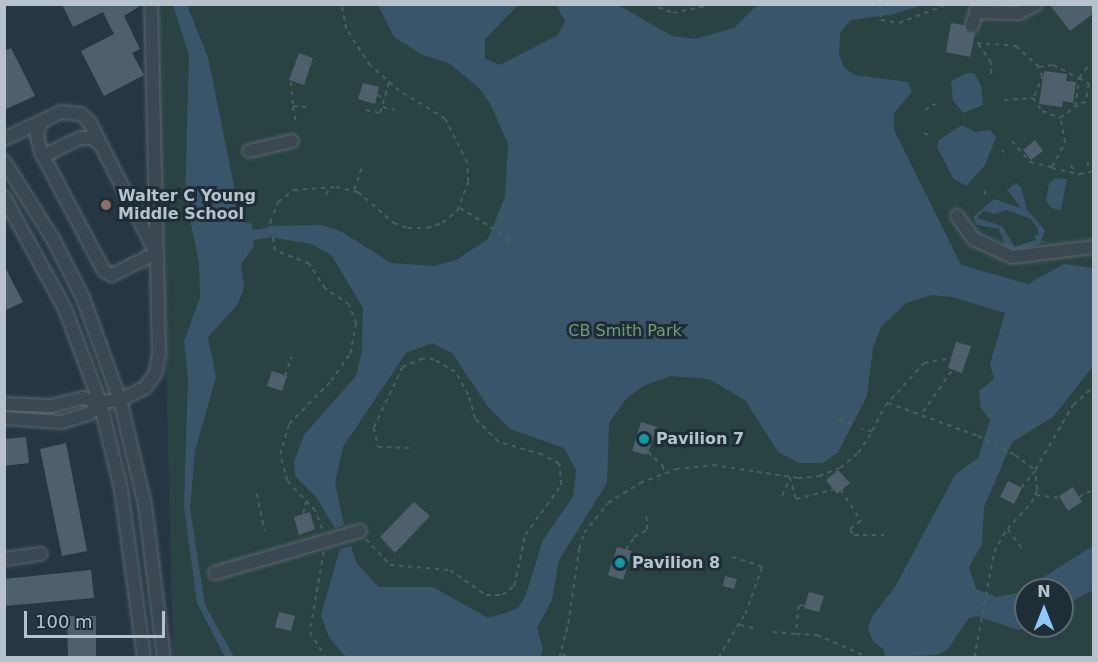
<!DOCTYPE html>
<html>
<head>
<meta charset="utf-8">
<style>
  body { margin:0 }
  #map { position:relative; width:1098px; height:662px; overflow:hidden; background:#263642; font-family:"DejaVu Sans",sans-serif }
  div>[style] { position:absolute }
  [style*='--x'] { left:calc(var(--x)*1px); top:calc(var(--y)*1px); width:calc(var(--w)*1px); rotate:calc(var(--a)*1deg) }
  .green>* { inset:0; background:#284342 }
  .water>* { inset:0; background:#3a5569 }
  .canal>* { height:10px; margin:-5px; padding:0 5px; transform-origin:5px; border-radius:5px; background:#3a5569 }
  .building>* { inset:0; background:#4f606d }
  .path>* { height:1.5px; margin-top:-0.75px; transform-origin:0; background:repeating-linear-gradient(90deg,#475f5e 0 4.5px,transparent 0 9px) }
  .roads { filter:drop-shadow(0 0 2px #59656f) drop-shadow(0 0 2px #59656f) }
  .minor>* { height:12px; margin:-6px; padding:0 6px; transform-origin:6px; border-radius:6px; background:#3b4852 }
  .dots>* { width:16px; height:16px; translate:-50% -50%; box-sizing:border-box; border:3px solid #1f2d37; border-radius:50% }
  span { translate:-50% -50%; white-space:nowrap; text-align:center; line-height:1.15; -webkit-text-stroke:6px #1f2d37; paint-order:stroke }
  .poi-label { font-size:16px; color:#b8c2cc; font-weight:700 }
  .left { translate:0 -50%; text-align:left }
  .park-label { font-size:16px; color:#6f9d73 }
  .frame { position:absolute; inset:0; border:6px solid #b8c2cc; pointer-events:none }
  .north { position:absolute; left:1014px; top:578px; width:60px; height:60px; box-sizing:border-box; background:#1f2d37; border:2px solid #5c6973; border-radius:50%; rotate:0deg; font-size:16px; font-weight:700; line-height:24px; text-align:center; color:#b8c2cc }
  .north::after { content:''; display:block; margin:auto; width:21px; height:27px; background:#90c8f8; clip-path:polygon(50% 0,100% 100%,50% 72%,0 100%) }
  .scale { position:absolute; left:24px; top:611px; width:141px; height:27px; box-sizing:border-box; border:3px solid #b8c2cc; border-top:0; padding-left:8px; font-size:18px; line-height:21px; white-space:nowrap; color:#b8c2cc; -webkit-text-stroke:4px #1f2d37; paint-order:stroke }
</style>
</head>
<body>
<div id="map">
  <div class="green">
    <i style="clip-path:polygon(evenodd,157px 5px,1093px 5px,1093px 657px,173px 657px,157px 5px,1026px 590px,1062px 590px,1062px 626px,1026px 626px,1026px 590px)"></i>
  </div>
  <div class="water">
    <i style="clip-path:polygon(173px 5px,187px 5px,208px 57px,236px 196px,234px 218px,252px 224px,254px 246px,241px 264px,244px 287px,238px 304px,208px 337px,216px 377px,195px 451px,190px 508px,205px 605px,234px 657px,225px 657px,197px 603px,184px 506px,188px 379px,184px 341px,200px 298px,199px 262px,185px 196px,189px 56px)"></i>
    <i style="clip-path:polygon(378px 5px,518px 5px,485px 39px,485px 59px,500px 65px,558px 35px,565px 21px,556px 5px,618px 5px,672px 36px,695px 39px,734px 28px,757px 5px,922px 5px,895px 14px,851px 20px,840px 32px,839px 54px,844px 68px,855px 75px,908px 82px,912px 92px,894px 113px,894px 130px,961px 265px,1028px 284px,1064px 264px,1093px 268px,1093px 366px,1053px 417px,1012px 442px,984px 507px,982px 544px,969px 567px,976px 589px,996px 597px,1018px 593px,1093px 546px,1093px 590px,1062px 607px,1062px 590px,1026px 590px,1029px 626px,1019px 630px,977px 616px,969px 618px,947px 650px,938px 655px,885px 657px,884px 650px,872px 640px,868px 628px,873px 615px,895px 587px,955px 475px,978px 458px,990px 420px,981px 408px,979px 391px,994px 379px,990px 364px,1005px 313px,952px 297px,932px 295px,906px 303px,881px 327px,873px 348px,867px 396px,838px 452px,823px 463px,799px 463px,778px 452px,745px 400px,709px 379px,670px 376px,643px 386px,626px 399px,609px 423px,607px 483px,559px 560px,552px 600px,537px 628px,543px 650px,540px 657px,348px 658px,343px 654px,329px 637px,321px 615px,340px 549px,351px 546px,357px 564px,379px 587px,433px 587px,488px 618px,506px 613px,519px 607px,525px 597px,543px 540px,573px 497px,576px 470px,564px 448px,510px 429px,489px 408px,452px 353px,432px 343px,406px 353px,343px 447px,335px 483px,344px 525px,335px 528px,316px 497px,295px 476px,294px 462px,304px 435px,356px 376px,362px 352px,363px 308px,332px 256px,312px 244px,269px 237px,267px 226px,322px 225px,342px 232px,391px 263px,434px 266px,456px 260px,488px 239px,505px 197px,508px 144px,490px 103px,478px 87px,450px 64px,421px 54px,394px 37px)"></i>
    <i style="clip-path:polygon(967px 73px,974px 73px,981px 85px,983px 105px,963px 113px,953px 100px,951px 81px)"></i>
    <i style="clip-path:polygon(962px 125px,975px 132px,990px 130px,996px 137px,985px 165px,966px 186px,953px 178px,937px 147px,939px 140px)"></i>
    <i style="clip-path:polygon(1056px 178px,1067px 179px,1061px 210px,1051px 208px,1046px 200px,1049px 183px)"></i>
    <i style="clip-path:polygon(evenodd,1016px 183px,1021px 187px,1027px 210px,1045px 230px,1040px 244px,1015px 252px,1004px 244px,999px 229px,977px 225px,973px 217px,994px 199px,1021px 208px,1007px 190px,1016px 183px,1006px 210px,1031px 219px,1038px 229px,1037px 239px,1015px 247px,1002px 226px,977px 218px,983px 211px,995px 214px,1006px 210px)"></i>
  </div>
  <div class="canal">
    <i style="--x:253;--y:235;--w:15;--a:-8"></i>
  </div>
  <div class="building">
    <i style="clip-path:polygon(62px 4px,143px 4px,124px 16px,140px 49px,132px 53px,144px 75px,104px 96px,81px 51px,114px 34px,103px 12px,73px 27px)"></i>
    <i style="clip-path:polygon(1049px 4px,1094px 4px,1094px 13px,1070px 31px)"></i>
    <i style="clip-path:polygon(951px 23px,964px 25px,967px 32px,975px 34px,970px 57px,946px 52px)"></i>
    <i style="clip-path:polygon(11px 48px,35px 96px,4px 110px,4px 51px)"></i>
    <i style="clip-path:polygon(299px 53px,313px 58px,304px 85px,289px 80px)"></i>
    <i style="clip-path:polygon(1044px 71px,1067px 74px,1066px 81px,1076px 82px,1073px 103px,1063px 101px,1062px 107px,1039px 104px)"></i>
    <i style="clip-path:polygon(363px 83px,379px 87px,375px 104px,358px 99px)"></i>
    <i style="clip-path:polygon(1035px 140px,1043px 151px,1031px 160px,1023px 150px)"></i>
    <i style="clip-path:polygon(4px 265px,23px 302px,4px 311px)"></i>
    <i style="clip-path:polygon(956px 342px,971px 346px,962px 373px,948px 368px)"></i>
    <i style="clip-path:polygon(272px 371px,287px 376px,282px 391px,267px 386px)"></i>
    <i style="clip-path:polygon(641px 422px,657px 427px,647px 455px,632px 451px)"></i>
    <i style="clip-path:polygon(26px 437px,29px 463px,4px 466px,4px 439px)"></i>
    <i style="clip-path:polygon(66px 443px,87px 551px,62px 556px,40px 449px)"></i>
    <i style="clip-path:polygon(838px 470px,850px 483px,837px 494px,826px 480px)"></i>
    <i style="clip-path:polygon(1008px 481px,1022px 488px,1014px 504px,1000px 497px)"></i>
    <i style="clip-path:polygon(1073px 487px,1082px 502px,1068px 511px,1059px 496px)"></i>
    <i style="clip-path:polygon(414px 502px,430px 516px,395px 553px,380px 537px)"></i>
    <i style="clip-path:polygon(310px 512px,315px 529px,299px 535px,294px 517px)"></i>
    <i style="clip-path:polygon(617px 547px,632px 551px,623px 580px,608px 575px)"></i>
    <i style="clip-path:polygon(91px 570px,94px 598px,4px 606px,4px 579px)"></i>
    <i style="clip-path:polygon(725px 576px,737px 579px,734px 589px,723px 586px)"></i>
    <i style="clip-path:polygon(809px 592px,824px 596px,819px 612px,804px 608px)"></i>
    <i style="clip-path:polygon(279px 612px,295px 616px,291px 631px,275px 627px)"></i>
    <i style="clip-path:polygon(67px 616px,96px 616px,96px 657px,68px 657px)"></i>
  </div>
  <div class="path">
    <i style="--x:650;--y:4;--w:25;--a:21"></i>
    <i style="--x:673;--y:13;--w:42;--a:-12.4"></i>
    <i style="--x:880;--y:4;--w:16;--a:86"></i>
    <i style="--x:881;--y:20;--w:18;--a:9"></i>
    <i style="--x:899;--y:23;--w:53;--a:-21.2"></i>
    <i style="--x:991;--y:74;--w:11;--a:-90"></i>
    <i style="--x:991;--y:63;--w:24;--a:-125"></i>
    <i style="--x:977;--y:43;--w:39;--a:4"></i>
    <i style="--x:1016;--y:46;--w:31;--a:42"></i>
    <i style="--x:1039;--y:67;--w:14;--a:-8"></i>
    <i style="--x:1053;--y:65;--w:29;--a:27"></i>
    <i style="--x:1079;--y:78;--w:15;--a:-53"></i>
    <i style="--x:1079;--y:78;--w:12;--a:31"></i>
    <i style="--x:1089;--y:84;--w:18;--a:99"></i>
    <i style="--x:1086;--y:102;--w:12;--a:156"></i>
    <i style="--x:1075;--y:107;--w:29;--a:-82"></i>
    <i style="--x:291;--y:82;--w:24;--a:85"></i>
    <i style="--x:293;--y:106;--w:15;--a:4"></i>
    <i style="--x:377;--y:95;--w:8;--a:23"></i>
    <i style="--x:1034;--y:96;--w:21;--a:-67"></i>
    <i style="--x:1042;--y:77;--w:9;--a:-108"></i>
    <i style="--x:1004;--y:100;--w:29;--a:-4"></i>
    <i style="--x:1033;--y:98;--w:16;--a:55"></i>
    <i style="--x:1042;--y:111;--w:19;--a:21"></i>
    <i style="--x:1060;--y:118;--w:19;--a:-36"></i>
    <i style="--x:293;--y:107;--w:14;--a:78"></i>
    <i style="--x:383;--y:107;--w:12;--a:14"></i>
    <i style="--x:366;--y:110;--w:14;--a:12"></i>
    <i style="--x:380;--y:113;--w:32;--a:-74"></i>
    <i style="--x:925;--y:110;--w:12;--a:-31"></i>
    <i style="--x:924;--y:133;--w:8;--a:23"></i>
    <i style="--x:1012;--y:141;--w:28;--a:49"></i>
    <i style="--x:1030;--y:162;--w:23;--a:13"></i>
    <i style="--x:1052;--y:167;--w:27;--a:-62"></i>
    <i style="--x:1065;--y:143;--w:25;--a:-101"></i>
    <i style="--x:1002;--y:151;--w:2;--a:27"></i>
    <i style="--x:1088;--y:162;--w:9;--a:84"></i>
    <i style="--x:1071;--y:165;--w:8;--a:60"></i>
    <i style="--x:1052;--y:168;--w:28;--a:13"></i>
    <i style="--x:1079;--y:174;--w:15;--a:-11"></i>
    <i style="--x:354;--y:190;--w:24;--a:-71"></i>
    <i style="--x:326;--y:195;--w:9;--a:-63"></i>
    <i style="--x:984;--y:195;--w:4;--a:-76"></i>
    <i style="--x:955;--y:202;--w:1;--a:-45"></i>
    <i style="--x:460;--y:208;--w:59;--a:31.8"></i>
    <i style="--x:1035;--y:236;--w:11;--a:34"></i>
    <i style="--x:507;--y:244;--w:9;--a:-58"></i>
    <i style="--x:285;--y:376;--w:20;--a:-72"></i>
    <i style="--x:888;--y:403;--w:96;--a:20.1"></i>
    <i style="--x:978;--y:436;--w:42;--a:27.2"></i>
    <i style="--x:1015;--y:455;--w:25;--a:37"></i>
    <i style="--x:1035;--y:470;--w:75;--a:-59.7"></i>
    <i style="--x:1073;--y:405;--w:28;--a:-42"></i>
    <i style="--x:923;--y:412;--w:51;--a:-55.4"></i>
    <i style="--x:839;--y:421;--w:3;--a:-72"></i>
    <i style="--x:840;--y:418;--w:15;--a:28"></i>
    <i style="--x:872;--y:431;--w:28;--a:-63"></i>
    <i style="--x:885;--y:406;--w:58;--a:-47.8"></i>
    <i style="--x:924;--y:363;--w:27;--a:-10"></i>
    <i style="--x:648;--y:452;--w:21;--a:43"></i>
    <i style="--x:663;--y:466;--w:7;--a:82"></i>
    <i style="--x:790;--y:477;--w:23;--a:75"></i>
    <i style="--x:796;--y:499;--w:38;--a:-14"></i>
    <i style="--x:1021;--y:488;--w:22;--a:-51"></i>
    <i style="--x:841;--y:490;--w:37;--a:57"></i>
    <i style="--x:861;--y:521;--w:14;--a:141"></i>
    <i style="--x:850;--y:530;--w:6;--a:51"></i>
    <i style="--x:854;--y:535;--w:30;--a:0"></i>
    <i style="--x:257;--y:494;--w:38;--a:78"></i>
    <i style="--x:1036;--y:495;--w:24;--a:7"></i>
    <i style="--x:782;--y:496;--w:21;--a:-67"></i>
    <i style="--x:1079;--y:497;--w:16;--a:-27"></i>
    <i style="--x:1093;--y:490;--w:12;--a:-90"></i>
    <i style="--x:303;--y:514;--w:13;--a:-77"></i>
    <i style="--x:322;--y:529;--w:19;--a:-111"></i>
    <i style="--x:315;--y:511;--w:41;--a:-133"></i>
    <i style="--x:287;--y:481;--w:27;--a:-105"></i>
    <i style="--x:280;--y:455;--w:32;--a:-74"></i>
    <i style="--x:289;--y:424;--w:60;--a:-45.7"></i>
    <i style="--x:331;--y:381;--w:33;--a:-55"></i>
    <i style="--x:350;--y:354;--w:31;--a:-79"></i>
    <i style="--x:356;--y:324;--w:20;--a:-110"></i>
    <i style="--x:349;--y:305;--w:29;--a:-146"></i>
    <i style="--x:325;--y:289;--w:30;--a:-123"></i>
    <i style="--x:309;--y:264;--w:36;--a:-159"></i>
    <i style="--x:275;--y:251;--w:29;--a:-100"></i>
    <i style="--x:270;--y:222;--w:22;--a:-68"></i>
    <i style="--x:278;--y:202;--w:20;--a:-37"></i>
    <i style="--x:294;--y:190;--w:42;--a:-4.1"></i>
    <i style="--x:336;--y:187;--w:23;--a:13"></i>
    <i style="--x:358;--y:192;--w:48;--a:40.7"></i>
    <i style="--x:394;--y:223;--w:15;--a:20"></i>
    <i style="--x:408;--y:228;--w:19;--a:0"></i>
    <i style="--x:427;--y:228;--w:16;--a:-18"></i>
    <i style="--x:442;--y:223;--w:19;--a:-39"></i>
    <i style="--x:457;--y:211;--w:31;--a:-69"></i>
    <i style="--x:468;--y:182;--w:19;--a:-93"></i>
    <i style="--x:467;--y:163;--w:49;--a:-116.6"></i>
    <i style="--x:445;--y:119;--w:54;--a:-148.7"></i>
    <i style="--x:399;--y:91;--w:38;--a:-139"></i>
    <i style="--x:370;--y:66;--w:44;--a:-123"></i>
    <i style="--x:346;--y:29;--w:25;--a:-101"></i>
    <i style="--x:366;--y:539;--w:35;--a:47"></i>
    <i style="--x:390;--y:565;--w:60;--a:4.8"></i>
    <i style="--x:450;--y:570;--w:44;--a:34.8"></i>
    <i style="--x:486;--y:595;--w:16;--a:0"></i>
    <i style="--x:502;--y:595;--w:15;--a:-37"></i>
    <i style="--x:514;--y:586;--w:52;--a:-77.8"></i>
    <i style="--x:525;--y:535;--w:62;--a:-54.2"></i>
    <i style="--x:561;--y:485;--w:21;--a:-95"></i>
    <i style="--x:559;--y:464;--w:19;--a:-152"></i>
    <i style="--x:542;--y:455;--w:46;--a:-163.5"></i>
    <i style="--x:498;--y:442;--w:33;--a:-135"></i>
    <i style="--x:475;--y:419;--w:25;--a:-106"></i>
    <i style="--x:468;--y:395;--w:26;--a:-119"></i>
    <i style="--x:455;--y:372;--w:24;--a:-150"></i>
    <i style="--x:434;--y:360;--w:11;--a:-175"></i>
    <i style="--x:423;--y:359;--w:22;--a:158"></i>
    <i style="--x:403;--y:367;--w:68;--a:115.4"></i>
    <i style="--x:374;--y:428;--w:19;--a:78"></i>
    <i style="--x:378;--y:447;--w:32;--a:2"></i>
    <i style="--x:1021;--y:548;--w:24;--a:-126"></i>
    <i style="--x:1007;--y:529;--w:35;--a:-47"></i>
    <i style="--x:1031;--y:503;--w:14;--a:-65"></i>
    <i style="--x:1037;--y:490;--w:19;--a:-96"></i>
    <i style="--x:626;--y:550;--w:15;--a:-58"></i>
    <i style="--x:634;--y:537;--w:15;--a:-28"></i>
    <i style="--x:647;--y:530;--w:14;--a:-94"></i>
    <i style="--x:324;--y:552;--w:81;--a:99.9"></i>
    <i style="--x:310;--y:632;--w:31;--a:58"></i>
    <i style="--x:804;--y:606;--w:5;--a:180"></i>
    <i style="--x:799;--y:606;--w:28;--a:96"></i>
    <i style="--x:796;--y:634;--w:21;--a:3"></i>
    <i style="--x:817;--y:635;--w:58;--a:23.5"></i>
    <i style="--x:740;--y:625;--w:18;--a:13"></i>
    <i style="--x:773;--y:632;--w:23;--a:5"></i>
    <i style="--x:562;--y:654;--w:10;--a:24"></i>
    <i style="--x:559;--y:658;--w:35;--a:-75"></i>
    <i style="--x:568;--y:624;--w:76;--a:-81.7"></i>
    <i style="--x:579;--y:549;--w:17;--a:-73"></i>
    <i style="--x:584;--y:533;--w:38;--a:-51"></i>
    <i style="--x:608;--y:503;--w:38;--a:-32"></i>
    <i style="--x:640;--y:483;--w:39;--a:-21"></i>
    <i style="--x:676;--y:469;--w:37;--a:-6"></i>
    <i style="--x:713;--y:465;--w:86;--a:8.7"></i>
    <i style="--x:798;--y:478;--w:21;--a:-5"></i>
    <i style="--x:819;--y:476;--w:22;--a:-21"></i>
    <i style="--x:840;--y:468;--w:23;--a:-40"></i>
    <i style="--x:858;--y:453;--w:25;--a:-56"></i>
    <i style="--x:872;--y:432;--w:11;--a:-165"></i>
    <i style="--x:718;--y:658;--w:52;--a:-58.5"></i>
    <i style="--x:745;--y:614;--w:50;--a:-70.1"></i>
    <i style="--x:762;--y:567;--w:32;--a:-162"></i>
    <i style="--x:974;--y:658;--w:108;--a:-79.3"></i>
    <i style="--x:994;--y:552;--w:26;--a:-61"></i>
  </div>
  <div class="roads">
    <div class="minor">
      <i style="--x:972;--y:26;--w:15;--a:-74"></i>
      <i style="--x:976;--y:12;--w:43;--a:1.3"></i>
      <i style="--x:1019;--y:13;--w:19;--a:-28"></i>
      <i style="--x:41;--y:122;--w:14;--a:107"></i>
      <i style="--x:37;--y:135;--w:17;--a:77"></i>
      <i style="--x:41;--y:152;--w:135;--a:62.1"></i>
      <i style="--x:104;--y:271;--w:9;--a:27"></i>
      <i style="--x:112;--y:275;--w:49;--a:-26.6"></i>
      <i style="--x:4;--y:139;--w:63;--a:-25.3"></i>
      <i style="--x:61;--y:112;--w:20;--a:6"></i>
      <i style="--x:81;--y:114;--w:13;--a:45"></i>
      <i style="--x:90;--y:123;--w:141;--a:63.1"></i>
      <i style="--x:249;--y:151;--w:44;--a:-13.1"></i>
      <i style="--x:43;--y:156;--w:41;--a:-25.9"></i>
      <i style="--x:80;--y:138;--w:12;--a:0"></i>
      <i style="--x:92;--y:138;--w:11;--a:38"></i>
      <i style="--x:4;--y:161;--w:92;--a:57.9"></i>
      <i style="--x:53;--y:239;--w:66;--a:63"></i>
      <i style="--x:83;--y:298;--w:109;--a:70.1"></i>
      <i style="--x:120;--y:400;--w:108;--a:76.6"></i>
      <i style="--x:145;--y:505;--w:154;--a:82.9"></i>
      <i style="--x:4;--y:197;--w:128;--a:61.4"></i>
      <i style="--x:65;--y:309;--w:99;--a:69.4"></i>
      <i style="--x:100;--y:402;--w:89;--a:76.4"></i>
      <i style="--x:121;--y:489;--w:171;--a:82.2"></i>
      <i style="--x:957;--y:216;--w:29;--a:54"></i>
      <i style="--x:974;--y:239;--w:42;--a:25.3"></i>
      <i style="--x:1012;--y:257;--w:83;--a:-7"></i>
      <i style="--x:4;--y:404;--w:47;--a:2.4"></i>
      <i style="--x:51;--y:406;--w:33;--a:-14"></i>
      <i style="--x:83;--y:398;--w:17;--a:13"></i>
      <i style="--x:100;--y:402;--w:20;--a:-6"></i>
      <i style="--x:120;--y:400;--w:28;--a:-26"></i>
      <i style="--x:145;--y:388;--w:19;--a:-55"></i>
      <i style="--x:156;--y:372;--w:19;--a:-81"></i>
      <i style="--x:159;--y:353;--w:349;--a:-91.3"></i>
      <i style="--x:4;--y:418;--w:58;--a:3.9"></i>
      <i style="--x:62;--y:422;--w:28;--a:-17"></i>
      <i style="--x:89;--y:414;--w:16;--a:-47"></i>
      <i style="--x:4;--y:559;--w:37;--a:-8"></i>
      <i style="--x:215;--y:573;--w:151;--a:-16.2"></i>
    </div>
  </div>
  <div class="dots">
    <i style="left:106px;top:205px;background:#8d6e63"></i>
    <i style="left:644px;top:439px;background:#0f9aa8"></i>
    <i style="left:620px;top:563px;background:#0f9aa8"></i>
  </div>
  <div class="poi-label">
    <span class="left" style="left:118px;top:205px">Walter C Young<br>Middle School</span>
    <span class="left" style="left:656px;top:439px">Pavilion 7</span>
    <span class="left" style="left:632px;top:563px">Pavilion 8</span>
  </div>
  <div class="park-label">
    <span style="left:625px;top:331px">CB Smith Park</span>
  </div>
  <div class="frame"></div>
  <div class="north">N</div>
  <div class="scale">100 m</div>
</div>
</body>
</html>
